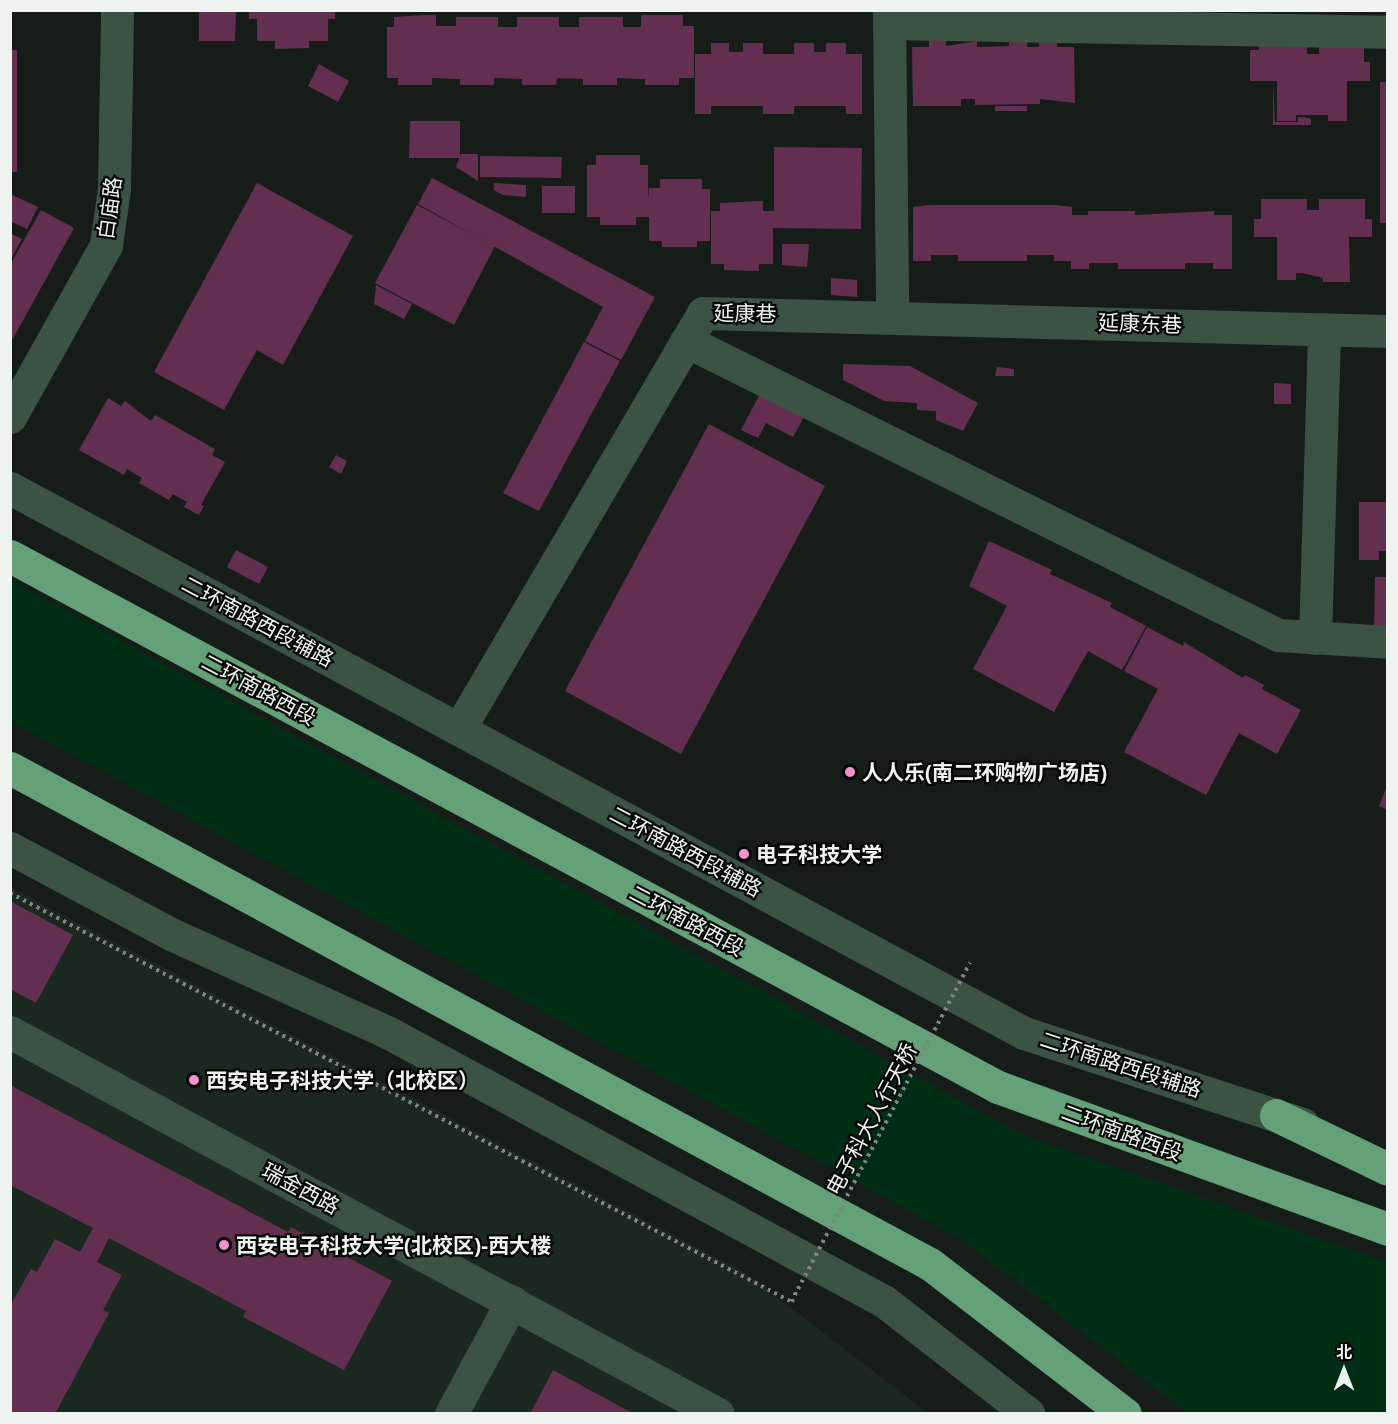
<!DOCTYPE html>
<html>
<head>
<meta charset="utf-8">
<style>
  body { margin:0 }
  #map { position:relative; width:1398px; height:1424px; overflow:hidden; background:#161d18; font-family:"Open Sans","Noto Sans SC",sans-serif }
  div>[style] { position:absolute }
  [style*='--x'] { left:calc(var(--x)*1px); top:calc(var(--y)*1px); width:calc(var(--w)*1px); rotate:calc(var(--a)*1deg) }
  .built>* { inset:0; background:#1b281f }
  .green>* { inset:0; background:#002e15 }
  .building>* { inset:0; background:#632f50 }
  .path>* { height:4px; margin-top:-2px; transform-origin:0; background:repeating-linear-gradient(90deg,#7f8581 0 3px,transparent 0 7.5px) }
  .minor>* { height:33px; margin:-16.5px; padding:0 16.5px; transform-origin:16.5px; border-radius:16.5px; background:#3b5343 }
  .highway>* { height:33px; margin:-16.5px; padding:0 16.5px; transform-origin:16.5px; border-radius:16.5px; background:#64a179 }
  .path-bridge>* { height:4px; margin-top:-2px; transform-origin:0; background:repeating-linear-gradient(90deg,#7f8581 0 3px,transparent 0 7.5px) }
  .dots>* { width:16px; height:16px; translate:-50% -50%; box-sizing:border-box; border:3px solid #050705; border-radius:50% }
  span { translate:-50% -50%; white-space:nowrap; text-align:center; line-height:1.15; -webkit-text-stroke:4.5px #050705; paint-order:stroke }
  .street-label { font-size:21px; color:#eef3ef }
  .poi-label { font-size:21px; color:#eef3ef; font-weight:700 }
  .left { translate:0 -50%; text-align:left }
  .frame { position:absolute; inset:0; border:12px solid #eef3ef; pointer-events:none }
  .north { position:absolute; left:1314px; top:1340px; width:60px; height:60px; -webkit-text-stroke:4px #050705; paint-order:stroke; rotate:0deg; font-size:16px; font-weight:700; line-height:24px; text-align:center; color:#eef3ef }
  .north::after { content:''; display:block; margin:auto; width:21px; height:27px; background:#eef3ef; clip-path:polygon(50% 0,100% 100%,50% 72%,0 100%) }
</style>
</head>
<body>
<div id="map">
  <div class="built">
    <i style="clip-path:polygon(10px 887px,744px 1272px,928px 1413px,11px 1413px)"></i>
  </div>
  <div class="green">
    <i style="clip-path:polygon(11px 580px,1025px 1136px,1387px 1262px,1387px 1413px,1188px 1413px,961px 1239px,11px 721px)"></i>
  </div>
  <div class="building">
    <i style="clip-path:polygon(199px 10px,236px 10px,235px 41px,199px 41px)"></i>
    <i style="clip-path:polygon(249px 10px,335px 10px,335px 19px,328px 19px,328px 41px,309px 41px,309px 48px,275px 49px,275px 41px,257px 41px,257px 19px,249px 19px)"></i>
    <i style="clip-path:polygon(423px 15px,436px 15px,436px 26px,456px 26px,456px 17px,498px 17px,498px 27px,517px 27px,517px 17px,559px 17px,559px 27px,579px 27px,579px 17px,623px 17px,623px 27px,641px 27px,641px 15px,683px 15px,683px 26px,694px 26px,694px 78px,679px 78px,679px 85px,645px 85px,645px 79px,617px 78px,617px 85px,583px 85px,583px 79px,557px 78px,556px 85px,522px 85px,522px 79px,494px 78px,494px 85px,460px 85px,460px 79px,432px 78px,432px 85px,398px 85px,398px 78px,387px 78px,387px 27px,394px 27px,394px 17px)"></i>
    <i style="clip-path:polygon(929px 38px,946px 38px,946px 46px,977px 41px,977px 47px,1009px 46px,1009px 41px,1027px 40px,1027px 47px,1039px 47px,1039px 41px,1057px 40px,1057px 47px,1074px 47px,1075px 103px,1040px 99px,1040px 104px,975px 105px,975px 99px,961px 99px,961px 106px,913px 106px,912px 47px,929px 47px)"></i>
    <i style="clip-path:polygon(1259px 42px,1307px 42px,1307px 54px,1319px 54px,1319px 42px,1364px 42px,1364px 62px,1370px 62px,1370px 81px,1347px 81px,1347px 121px,1328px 121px,1328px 115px,1296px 115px,1296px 121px,1277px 121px,1277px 81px,1250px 81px,1250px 50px,1259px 50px)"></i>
    <i style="clip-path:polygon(711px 43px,729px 43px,729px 52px,743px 52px,743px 43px,763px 43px,763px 54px,794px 54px,794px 43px,814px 43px,814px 52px,826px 52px,826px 43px,846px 43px,846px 54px,862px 54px,862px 114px,846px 114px,846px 106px,794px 106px,794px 114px,763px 114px,763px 106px,711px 106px,711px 114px,695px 114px,695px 54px,711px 54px)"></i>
    <i style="clip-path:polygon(10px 50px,17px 50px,17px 172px,10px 172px)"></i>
    <i style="clip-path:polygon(319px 64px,349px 81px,338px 102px,308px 86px)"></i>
    <i style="clip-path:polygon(1273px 82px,1275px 122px,1298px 122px,1298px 117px,1302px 117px,1311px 119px,1311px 125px,1273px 125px)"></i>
    <i style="clip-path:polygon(1380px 82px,1388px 82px,1388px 223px,1380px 223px)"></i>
    <i style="clip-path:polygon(995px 106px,1027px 106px,1027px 111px,995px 111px)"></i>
    <i style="clip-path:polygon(410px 121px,460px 121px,460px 158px,409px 158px)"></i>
    <i style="clip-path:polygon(774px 147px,862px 148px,861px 229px,773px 228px,773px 264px,759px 264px,759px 271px,724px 270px,724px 264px,711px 264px,711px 211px,720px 211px,720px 203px,763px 201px,763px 211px,774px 211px)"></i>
    <i style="clip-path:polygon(461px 154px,478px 154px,478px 181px,456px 167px)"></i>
    <i style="clip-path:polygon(596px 155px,640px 155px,640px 165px,648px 165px,648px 200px,649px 188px,660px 188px,660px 179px,702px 179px,702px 189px,710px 189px,710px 241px,697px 241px,697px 247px,662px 247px,662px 241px,649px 241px,649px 217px,636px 217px,636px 225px,600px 225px,600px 217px,587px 217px,587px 165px,596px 165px)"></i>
    <i style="clip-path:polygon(480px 156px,562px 157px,561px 178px,480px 177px)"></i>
    <i style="clip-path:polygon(432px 178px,655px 297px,621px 360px,585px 341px,603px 307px,418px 204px)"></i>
    <i style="clip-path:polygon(257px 183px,353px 236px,283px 365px,257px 350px,224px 410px,154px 372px)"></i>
    <i style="clip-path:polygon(494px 183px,526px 185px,526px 197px,503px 195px,494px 190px)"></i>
    <i style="clip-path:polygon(542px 186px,575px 186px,575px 213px,542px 213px)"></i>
    <i style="clip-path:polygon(10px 194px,38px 207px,27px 229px,10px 221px)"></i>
    <i style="clip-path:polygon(1261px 199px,1307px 199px,1307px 210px,1319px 210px,1319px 199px,1365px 199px,1365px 219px,1372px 219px,1372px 237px,1349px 237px,1350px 282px,1323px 282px,1323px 278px,1303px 273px,1296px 273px,1296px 280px,1277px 280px,1277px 237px,1254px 237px,1254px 219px,1261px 219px)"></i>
    <i style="clip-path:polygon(417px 205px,495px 246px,454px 325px,375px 283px)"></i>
    <i style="clip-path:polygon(929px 205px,1056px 205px,1072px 207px,1072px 215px,1088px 215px,1088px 211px,1135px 211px,1135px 215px,1214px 211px,1214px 215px,1232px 215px,1232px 269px,1213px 269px,1213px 263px,1185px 263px,1185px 269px,1118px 269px,1118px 263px,1089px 263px,1089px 269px,1071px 269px,1071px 261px,1054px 261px,1054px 255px,1027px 255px,1027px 261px,958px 261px,958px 255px,931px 255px,931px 261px,913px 261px,913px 207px)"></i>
    <i style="clip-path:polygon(41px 210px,74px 228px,10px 344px,10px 265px)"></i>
    <i style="clip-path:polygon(10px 233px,22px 239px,10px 261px)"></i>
    <i style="clip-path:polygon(782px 244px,809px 244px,807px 267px,782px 265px)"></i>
    <i style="clip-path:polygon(831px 278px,857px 280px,857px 297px,831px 295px)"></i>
    <i style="clip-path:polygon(376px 285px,412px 304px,404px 319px,374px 304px)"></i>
    <i style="clip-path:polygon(584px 342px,620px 361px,539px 511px,503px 493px)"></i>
    <i style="clip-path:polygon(843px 364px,910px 366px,978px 403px,963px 431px,936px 420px,936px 411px,917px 410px,917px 403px,884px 401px,843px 380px)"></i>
    <i style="clip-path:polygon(997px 367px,1014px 369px,1014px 376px,995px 376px)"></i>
    <i style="clip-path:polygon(1274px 383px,1291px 384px,1291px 404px,1274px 404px)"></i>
    <i style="clip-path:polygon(762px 390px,806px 413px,793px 437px,766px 423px,758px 438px,741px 430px)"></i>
    <i style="clip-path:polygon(108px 398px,121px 406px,125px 401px,151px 421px,155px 415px,215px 449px,212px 455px,225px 462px,201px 505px,204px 506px,199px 515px,184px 507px,187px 502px,173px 494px,169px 500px,139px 483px,142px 478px,127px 469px,124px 475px,79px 450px)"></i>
    <i style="clip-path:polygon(709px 424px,825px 486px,681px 754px,565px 691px)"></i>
    <i style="clip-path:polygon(336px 455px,347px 461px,341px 474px,329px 467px)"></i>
    <i style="clip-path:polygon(1359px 502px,1388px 502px,1388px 551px,1379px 551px,1379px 560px,1359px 560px)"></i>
    <i style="clip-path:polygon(989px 541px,1052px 570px,1050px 574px,1112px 603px,1110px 607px,1146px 626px,1122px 670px,1088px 651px,1054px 712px,973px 669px,1007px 606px,969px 586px)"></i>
    <i style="clip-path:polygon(236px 550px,268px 567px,259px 584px,227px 567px)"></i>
    <i style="clip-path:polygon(1375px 577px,1388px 577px,1388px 633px,1374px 633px)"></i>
    <i style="clip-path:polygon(1147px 627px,1183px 646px,1184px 642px,1243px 678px,1245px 675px,1264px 685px,1262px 689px,1301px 710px,1277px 754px,1239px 733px,1206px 795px,1124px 752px,1158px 689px,1124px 671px)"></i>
    <i style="clip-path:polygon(1387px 786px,1388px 786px,1388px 810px,1379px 806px)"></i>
    <i style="clip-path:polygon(10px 901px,73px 935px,36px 1003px,10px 989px)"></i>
    <i style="clip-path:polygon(10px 1085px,288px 1232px,291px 1227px,392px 1281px,344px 1370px,243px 1317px,246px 1311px,109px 1238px,97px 1262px,122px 1275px,103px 1310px,109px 1313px,55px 1414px,10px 1414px,10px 1306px,31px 1269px,37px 1272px,55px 1239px,80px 1252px,93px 1228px,10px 1185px)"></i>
    <i style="clip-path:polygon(553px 1370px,634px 1414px,530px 1414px)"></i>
  </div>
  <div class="path">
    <i style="--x:10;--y:893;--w:882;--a:27.61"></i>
    <i style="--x:792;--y:1302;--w:11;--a:-68"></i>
  </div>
  <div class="minor">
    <i style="--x:889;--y:10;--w:305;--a:89.4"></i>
    <i style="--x:889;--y:23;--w:499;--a:1"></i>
    <i style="--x:686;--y:341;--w:661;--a:26.41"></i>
    <i style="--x:1278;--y:635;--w:110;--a:3.6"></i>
    <i style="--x:10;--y:417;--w:197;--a:-60.8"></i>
    <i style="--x:106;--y:245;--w:57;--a:-81.9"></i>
    <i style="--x:114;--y:189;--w:179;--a:-89"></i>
    <i style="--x:10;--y:488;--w:1151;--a:28.26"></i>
    <i style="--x:1024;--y:1033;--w:293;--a:18.1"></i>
    <i style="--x:1315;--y:638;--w:309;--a:-88.3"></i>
    <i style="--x:459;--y:729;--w:482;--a:-59.6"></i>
    <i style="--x:703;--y:313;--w:685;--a:1.51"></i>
    <i style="--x:10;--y:848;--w:183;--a:28.1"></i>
    <i style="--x:171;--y:934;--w:239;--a:24.4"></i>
    <i style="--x:389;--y:1033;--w:564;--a:28.47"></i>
    <i style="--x:885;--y:1302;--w:182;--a:37.9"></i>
    <i style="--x:10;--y:1032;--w:804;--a:28.35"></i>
    <i style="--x:451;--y:1414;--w:128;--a:-61.6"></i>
  </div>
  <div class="highway">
    <i style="--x:10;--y:556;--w:1122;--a:28.26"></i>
    <i style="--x:998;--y:1087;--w:415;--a:20"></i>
    <i style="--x:10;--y:768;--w:1045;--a:28.33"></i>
    <i style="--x:930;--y:1264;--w:246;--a:37.6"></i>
    <i style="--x:1276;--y:1115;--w:124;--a:25.7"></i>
  </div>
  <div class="path-bridge">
    <i style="--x:798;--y:1289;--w:369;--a:-62.2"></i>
  </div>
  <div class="dots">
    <i style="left:850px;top:772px;background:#f690cf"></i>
    <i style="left:744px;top:854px;background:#f690cf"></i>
    <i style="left:194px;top:1080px;background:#f690cf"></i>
    <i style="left:224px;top:1245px;background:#f690cf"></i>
  </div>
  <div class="street-label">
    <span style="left:109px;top:208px;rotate:-82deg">白庙路</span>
    <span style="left:745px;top:313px;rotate:1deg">延康巷</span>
    <span style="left:1140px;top:323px;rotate:2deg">延康东巷</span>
    <span style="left:258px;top:621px;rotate:28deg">二环南路西段辅路</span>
    <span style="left:259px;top:689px;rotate:28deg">二环南路西段</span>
    <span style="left:686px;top:851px;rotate:28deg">二环南路西段辅路</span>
    <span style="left:687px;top:920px;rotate:28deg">二环南路西段</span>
    <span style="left:1121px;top:1064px;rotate:18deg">二环南路西段辅路</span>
    <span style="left:871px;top:1119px;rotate:-62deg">电子科大人行天桥</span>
    <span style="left:1122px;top:1132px;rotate:20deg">二环南路西段</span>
    <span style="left:301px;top:1188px;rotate:28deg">瑞金西路</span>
  </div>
  <div class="poi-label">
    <span class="left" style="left:862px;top:772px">人人乐(南二环购物广场店)</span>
    <span class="left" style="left:756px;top:854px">电子科技大学</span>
    <span class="left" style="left:206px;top:1080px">西安电子科技大学（北校区）</span>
    <span class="left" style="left:236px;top:1245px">西安电子科技大学(北校区)-西大楼</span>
  </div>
  <div class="frame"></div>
  <div class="north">北</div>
</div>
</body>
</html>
